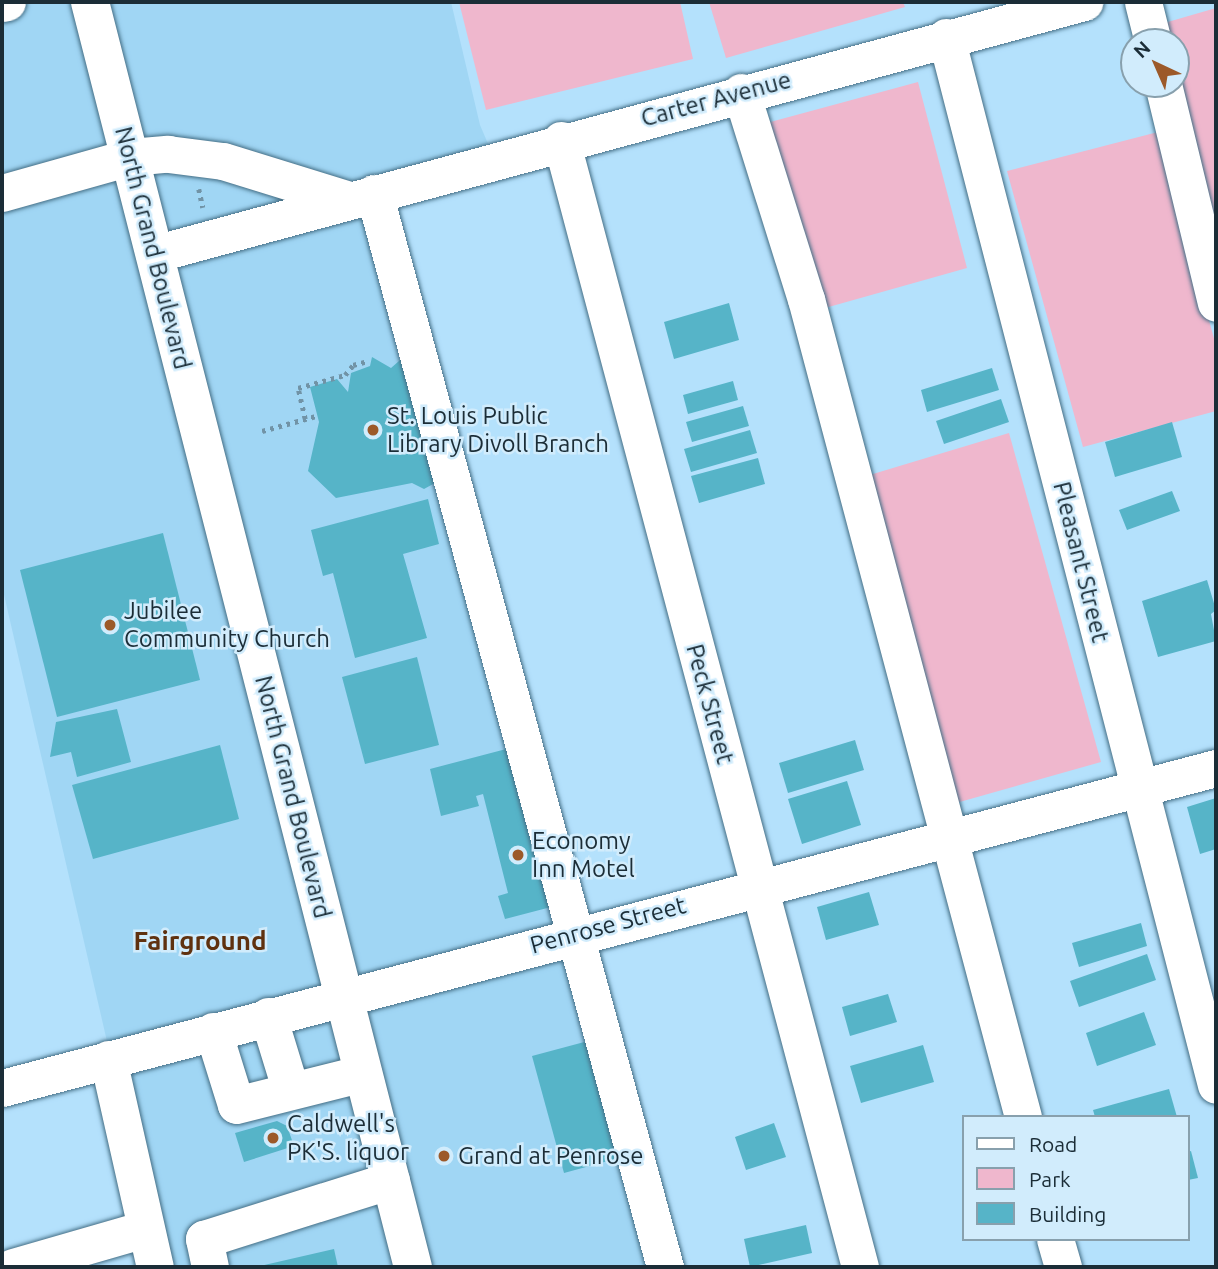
<!DOCTYPE html>
<html>
<head>
<meta charset="utf-8">
<style>
  body { margin:0 }
  #map { position:relative; width:1218px; height:1269px; overflow:hidden; background:#b4e1fc; font-family:Ubuntu,sans-serif }
  div>[style] { position:absolute }
  [style*='--x'] { left:calc(var(--x)*1px); top:calc(var(--y)*1px); width:calc(var(--w)*1px); rotate:calc(var(--a)*1deg) }
  .built>* { inset:0; background:#a0d6f4 }
  .green>* { inset:0; background:#efb7cd }
  .building>* { inset:0; background:#56b4c8 }
  .path>* { height:4.5px; margin-top:-2.25px; transform-origin:0; background:repeating-linear-gradient(90deg,#7193a6 0 3.5px,transparent 0 8.5px) }
  .roads { filter:drop-shadow(0 0 2px #446e85) drop-shadow(0 0 2px #446e85) }
  .minor>* { height:37px; margin:-18.5px; padding:0 18.5px; transform-origin:18.5px; border-radius:18.5px; background:#fff }
  .major>* { height:38px; margin:-19px; padding:0 19px; transform-origin:19px; border-radius:19px; background:#fff }
  .dots>* { width:19px; height:19px; translate:-50% -50%; box-sizing:border-box; border:4px solid #d1ecfc; border-radius:50% }
  span { translate:-50% -50%; white-space:nowrap; text-align:center; line-height:1.15; -webkit-text-stroke:5px #d1ecfc; paint-order:stroke }
  .street-label { font-size:24px; color:#1b2d37 }
  .poi-label { font-size:24px; color:#1b2d37 }
  .left { translate:0 -50%; text-align:left }
  .neighbourhood-label { font-size:26px; color:#5f310f; font-weight:700 }
  .frame { position:absolute; inset:0; border:4px solid #1b2d37; pointer-events:none }
  .legend { position:absolute; left:962px; top:1115px; width:228px; height:126px; box-sizing:border-box; background:#d1ecfc; border:2px solid #88a0ad; margin:0; padding:9px 12px; list-style:none; font-size:21px; color:#1b2d37 }
  .legend li { display:flex; align-items:center; gap:14px; height:35px }
  .legend b { width:35px; border:2px solid #88a0ad }
  .north { position:absolute; left:1120px; top:28px; width:70px; height:70px; box-sizing:border-box; background:#d1ecfc; border:2px solid #88a0ad; border-radius:50%; rotate:316deg; font-size:19px; font-weight:700; line-height:28px; text-align:center; color:#1b2d37 }
  .north::after { content:''; display:block; margin:auto; width:24px; height:32px; background:#9c5929; clip-path:polygon(50% 0,100% 100%,50% 72%,0 100%) }
</style>
</head>
<body>
<div id="map">
  <div class="built">
    <i style="clip-path:polygon(2px 2px,451px 2px,480px 125px,495px 160px,375px 193px,661px 1267px,159px 1267px,2px 586px)"></i>
  </div>
  <div class="green">
    <i style="clip-path:polygon(459px 2px,680px 2px,693px 59px,486px 110px)"></i>
    <i style="clip-path:polygon(709px 2px,903px 2px,905px 7px,726px 58px)"></i>
    <i style="clip-path:polygon(1216px 8px,1216px 254px,1176px 84px,1176px 42px,1159px 42px,1154px 26px)"></i>
    <i style="clip-path:polygon(918px 82px,967px 268px,818px 310px,763px 124px)"></i>
    <i style="clip-path:polygon(1158px 132px,1216px 346px,1216px 411px,1083px 447px,1007px 171px)"></i>
    <i style="clip-path:polygon(1009px 433px,1101px 762px,949px 805px,863px 477px)"></i>
  </div>
  <div class="building">
    <i style="clip-path:polygon(729px 303px,739px 340px,674px 359px,664px 322px)"></i>
    <i style="clip-path:polygon(407px 354px,435px 483px,424px 489px,412px 483px,336px 498px,308px 471px,319px 422px,310px 387px,337px 379px,348px 392px,351px 373px,370px 366px,372px 357px,391px 368px)"></i>
    <i style="clip-path:polygon(992px 368px,999px 390px,927px 412px,921px 390px)"></i>
    <i style="clip-path:polygon(733px 381px,738px 400px,688px 414px,683px 395px)"></i>
    <i style="clip-path:polygon(1001px 399px,1009px 422px,944px 444px,936px 421px)"></i>
    <i style="clip-path:polygon(743px 406px,749px 426px,692px 442px,686px 422px)"></i>
    <i style="clip-path:polygon(1172px 422px,1182px 457px,1115px 477px,1105px 442px)"></i>
    <i style="clip-path:polygon(750px 430px,757px 453px,691px 472px,684px 449px)"></i>
    <i style="clip-path:polygon(758px 458px,765px 484px,699px 503px,691px 476px)"></i>
    <i style="clip-path:polygon(1172px 491px,1180px 511px,1127px 530px,1119px 510px)"></i>
    <i style="clip-path:polygon(428px 499px,439px 544px,403px 554px,427px 638px,355px 658px,333px 573px,323px 576px,311px 530px)"></i>
    <i style="clip-path:polygon(163px 533px,200px 680px,57px 717px,20px 570px)"></i>
    <i style="clip-path:polygon(1207px 580px,1216px 610px,1211px 614px,1216px 641px,1158px 657px,1142px 601px)"></i>
    <i style="clip-path:polygon(417px 657px,439px 745px,365px 764px,342px 677px)"></i>
    <i style="clip-path:polygon(117px 709px,131px 762px,77px 777px,71px 752px,50px 757px,56px 722px)"></i>
    <i style="clip-path:polygon(855px 740px,864px 770px,788px 793px,779px 763px)"></i>
    <i style="clip-path:polygon(220px 745px,239px 819px,93px 859px,72px 785px)"></i>
    <i style="clip-path:polygon(510px 748px,551px 907px,505px 919px,498px 896px,508px 893px,483px 794px,476px 796px,479px 806px,441px 816px,430px 769px)"></i>
    <i style="clip-path:polygon(847px 781px,861px 825px,802px 844px,788px 799px)"></i>
    <i style="clip-path:polygon(1216px 798px,1216px 849px,1200px 854px,1187px 807px)"></i>
    <i style="clip-path:polygon(869px 892px,879px 925px,826px 940px,817px 907px)"></i>
    <i style="clip-path:polygon(1141px 923px,1147px 946px,1079px 967px,1072px 943px)"></i>
    <i style="clip-path:polygon(1147px 954px,1156px 980px,1079px 1007px,1070px 981px)"></i>
    <i style="clip-path:polygon(888px 994px,897px 1022px,850px 1036px,842px 1007px)"></i>
    <i style="clip-path:polygon(1144px 1012px,1156px 1045px,1097px 1066px,1086px 1033px)"></i>
    <i style="clip-path:polygon(588px 1041px,619px 1158px,564px 1173px,532px 1056px)"></i>
    <i style="clip-path:polygon(923px 1045px,934px 1082px,861px 1103px,850px 1066px)"></i>
    <i style="clip-path:polygon(1169px 1089px,1177px 1117px,1095px 1117px,1093px 1110px)"></i>
    <i style="clip-path:polygon(277px 1121px,287px 1126px,294px 1146px,244px 1162px,235px 1133px)"></i>
    <i style="clip-path:polygon(774px 1123px,786px 1157px,746px 1170px,735px 1137px)"></i>
    <i style="clip-path:polygon(1191px 1151px,1198px 1178px,1188px 1180px,1188px 1152px)"></i>
    <i style="clip-path:polygon(806px 1225px,812px 1253px,750px 1267px,744px 1239px)"></i>
    <i style="clip-path:polygon(334px 1249px,338px 1267px,260px 1267px,260px 1266px)"></i>
  </div>
  <div class="path">
    <i style="--x:199;--y:189;--w:19;--a:78"></i>
    <i style="--x:305;--y:419;--w:32;--a:-103"></i>
    <i style="--x:298;--y:388;--w:49;--a:-15.5"></i>
    <i style="--x:345;--y:375;--w:13;--a:-51"></i>
    <i style="--x:353;--y:365;--w:16;--a:-15"></i>
    <i style="--x:262;--y:431;--w:56;--a:-15.5"></i>
  </div>
  <div class="roads">
    <div class="minor">
      <i style="--x:1143;--y:2;--w:41;--a:76"></i>
      <i style="--x:2;--y:3;--w:5;--a:-11"></i>
      <i style="--x:946;--y:37;--w:1082;--a:75.55"></i>
      <i style="--x:1163;--y:84;--w:225;--a:76.4"></i>
      <i style="--x:741;--y:92;--w:217;--a:72.6"></i>
      <i style="--x:806;--y:299;--w:846;--a:75.14"></i>
      <i style="--x:561;--y:140;--w:1166;--a:75.14"></i>
      <i style="--x:2;--y:193;--w:133;--a:-15.7"></i>
      <i style="--x:130;--y:157;--w:38;--a:-5"></i>
      <i style="--x:168;--y:154;--w:55;--a:7.3"></i>
      <i style="--x:223;--y:161;--w:132;--a:17.2"></i>
      <i style="--x:374;--y:193;--w:1113;--a:74.84"></i>
      <i style="--x:154;--y:254;--w:964;--a:-15.16"></i>
      <i style="--x:268;--y:1016;--w:78;--a:73"></i>
      <i style="--x:213;--y:1031;--w:77;--a:72.7"></i>
      <i style="--x:236;--y:1105;--w:131;--a:-14.1"></i>
      <i style="--x:108;--y:1059;--w:213;--a:77.3"></i>
      <i style="--x:2;--y:1088;--w:1255;--a:-14.77"></i>
      <i style="--x:1055;--y:1239;--w:29;--a:74"></i>
      <i style="--x:13;--y:1267;--w:137;--a:-16.1"></i>
      <i style="--x:210;--y:1267;--w:29;--a:-102"></i>
      <i style="--x:204;--y:1239;--w:196;--a:-17.5"></i>
    </div>
    <div class="major">
      <i style="--x:90;--y:2;--w:1306;--a:75.68"></i>
    </div>
  </div>
  <div class="dots">
    <i style="left:373px;top:430px;background:#9c5929"></i>
    <i style="left:110px;top:625px;background:#9c5929"></i>
    <i style="left:518px;top:855px;background:#9c5929"></i>
    <i style="left:273px;top:1138px;background:#9c5929"></i>
    <i style="left:444px;top:1156px;background:#9c5929"></i>
  </div>
  <div class="street-label">
    <span style="left:716px;top:99px;rotate:-15deg">Carter Avenue</span>
    <span style="left:153px;top:248px;rotate:76deg">North Grand Boulevard</span>
    <span style="left:1081px;top:562px;rotate:76deg">Pleasant Street</span>
    <span style="left:710px;top:704px;rotate:75deg">Peck Street</span>
    <span style="left:293px;top:797px;rotate:76deg">North Grand Boulevard</span>
    <span style="left:608px;top:925px;rotate:-15deg">Penrose Street</span>
  </div>
  <div class="poi-label">
    <span class="left" style="left:387px;top:430px">St. Louis Public<br>Library Divoll Branch</span>
    <span class="left" style="left:124px;top:625px">Jubilee<br>Community Church</span>
    <span class="left" style="left:532px;top:855px">Economy<br>Inn Motel</span>
    <span class="left" style="left:287px;top:1138px">Caldwell's<br>PK'S. liquor</span>
    <span class="left" style="left:458px;top:1156px">Grand at Penrose</span>
  </div>
  <div class="neighbourhood-label">
    <span style="left:200px;top:941px">Fairground</span>
  </div>
  <div class="frame"></div>
  <ul class="legend">
  <li><b style="height:9px;background:#fff"></b>Road</li>
  <li><b style="height:19px;background:#efb7cd"></b>Park</li>
  <li><b style="height:19px;background:#56b4c8"></b>Building</li>
  </ul>
  <div class="north">N</div>
</div>
</body>
</html>
